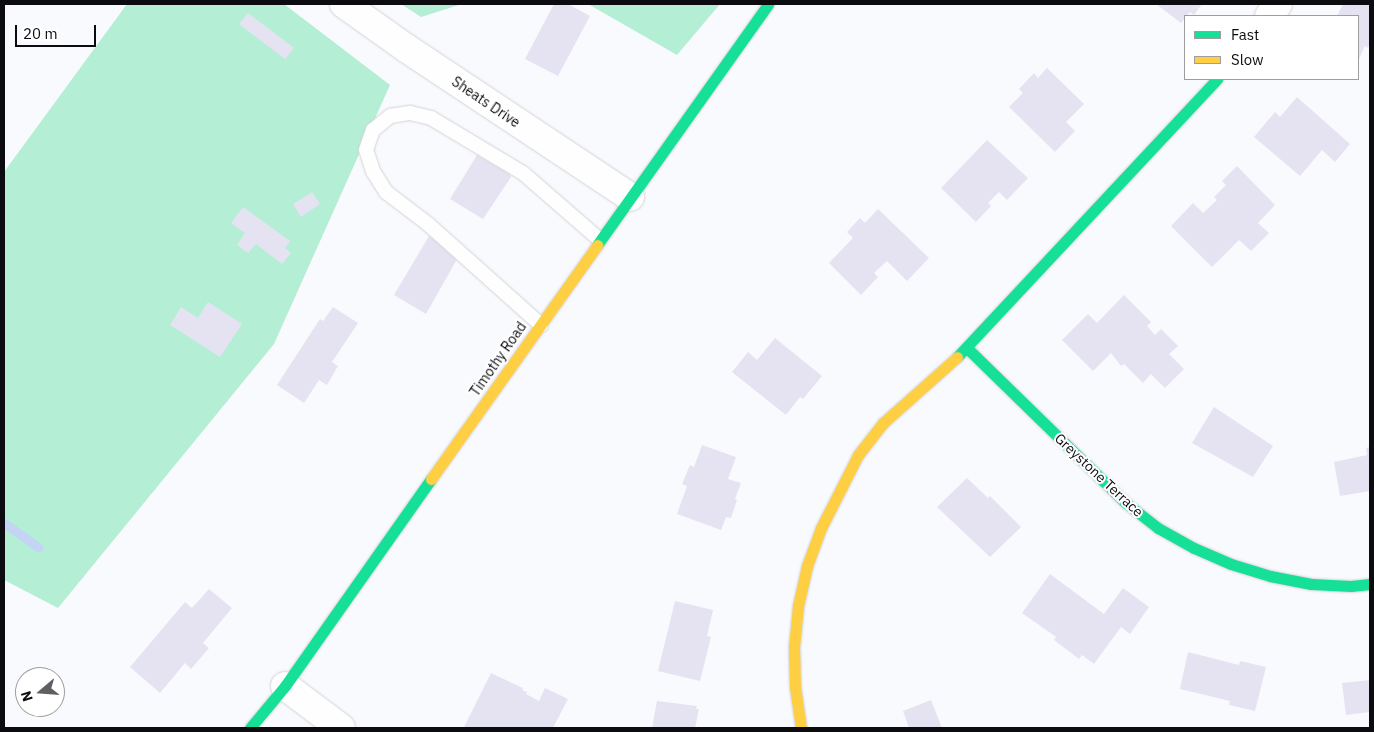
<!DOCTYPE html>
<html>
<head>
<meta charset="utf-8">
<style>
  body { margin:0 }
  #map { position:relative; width:1374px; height:732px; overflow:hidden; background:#f9fafd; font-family:"IBM Plex Sans",sans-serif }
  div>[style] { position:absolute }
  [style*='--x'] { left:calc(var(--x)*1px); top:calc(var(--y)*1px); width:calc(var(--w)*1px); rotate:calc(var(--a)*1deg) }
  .forest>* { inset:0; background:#b4eed5 }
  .stream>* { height:9px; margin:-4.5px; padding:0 4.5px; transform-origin:4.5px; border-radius:4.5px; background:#c3d4f5 }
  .building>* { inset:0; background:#e5e3f2 }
  .roads { filter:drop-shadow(0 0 1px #d3d4d7) drop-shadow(0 0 1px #d3d4d7) }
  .lane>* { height:14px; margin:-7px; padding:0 7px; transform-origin:7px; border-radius:7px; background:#fefeff }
  .street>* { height:28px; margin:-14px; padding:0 14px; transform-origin:14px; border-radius:14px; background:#fefeff }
  .fast>* { height:11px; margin:-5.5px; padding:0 5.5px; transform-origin:5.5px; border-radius:5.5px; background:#16e098 }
  .slow>* { height:11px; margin:-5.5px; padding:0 5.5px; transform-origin:5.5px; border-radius:5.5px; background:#ffcf43 }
  span { translate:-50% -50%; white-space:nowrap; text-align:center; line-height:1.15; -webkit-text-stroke:4px #fff; paint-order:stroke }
  .street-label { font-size:14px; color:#0c0c10 }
  .frame { position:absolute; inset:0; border:5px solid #0c0c10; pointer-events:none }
  .legend { position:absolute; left:1184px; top:15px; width:175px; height:65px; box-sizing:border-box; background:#fff; border:1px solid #9e9e9f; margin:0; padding:6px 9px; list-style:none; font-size:15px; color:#0c0c10 }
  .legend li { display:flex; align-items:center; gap:10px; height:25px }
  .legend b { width:25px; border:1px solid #9e9e9f }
  .north { position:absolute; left:15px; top:667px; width:50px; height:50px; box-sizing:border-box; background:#fff; border:1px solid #9e9e9f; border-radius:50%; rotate:252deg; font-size:14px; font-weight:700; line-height:20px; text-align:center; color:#0c0c10 }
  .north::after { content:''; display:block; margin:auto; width:18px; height:22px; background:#5f5f63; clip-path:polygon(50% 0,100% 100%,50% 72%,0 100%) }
  .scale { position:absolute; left:15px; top:25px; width:81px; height:22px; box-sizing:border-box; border:2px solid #0c0c10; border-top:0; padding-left:6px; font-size:15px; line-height:18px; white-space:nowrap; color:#0c0c10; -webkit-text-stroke:4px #fff; paint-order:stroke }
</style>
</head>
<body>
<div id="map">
  <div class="forest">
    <i style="clip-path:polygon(127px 4px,284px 4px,390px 85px,274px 344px,58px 608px,4px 580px,4px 172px)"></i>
    <i style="clip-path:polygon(401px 4px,462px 4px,421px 17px)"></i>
    <i style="clip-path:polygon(588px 4px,720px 4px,677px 55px)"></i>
  </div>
  <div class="stream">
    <i style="--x:4;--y:523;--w:42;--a:35.2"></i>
  </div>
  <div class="building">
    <i style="clip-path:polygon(554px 4px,568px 4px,590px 16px,558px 76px,525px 59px)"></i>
    <i style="clip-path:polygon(1156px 4px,1202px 4px,1194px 15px,1190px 12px,1181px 23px)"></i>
    <i style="clip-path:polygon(1343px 4px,1370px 4px,1370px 44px,1368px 48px,1365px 46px,1358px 61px,1358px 16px,1337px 16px)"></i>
    <i style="clip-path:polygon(248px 13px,294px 48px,285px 59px,239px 24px)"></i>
    <i style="clip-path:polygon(1047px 68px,1084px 104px,1066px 122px,1075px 131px,1055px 152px,1009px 107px,1023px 93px,1019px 89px,1034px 73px,1038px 78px)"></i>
    <i style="clip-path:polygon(1297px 97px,1350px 144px,1335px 162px,1322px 150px,1300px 176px,1254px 137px,1275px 112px,1280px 117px)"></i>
    <i style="clip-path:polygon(987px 140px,1028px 178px,1007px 200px,999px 192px,988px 203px,991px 206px,976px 222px,941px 188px)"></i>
    <i style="clip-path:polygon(477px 155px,510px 174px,511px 177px,483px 219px,450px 199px)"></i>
    <i style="clip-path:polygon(1237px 166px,1275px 205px,1258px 223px,1269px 233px,1251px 251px,1239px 240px,1212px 267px,1171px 226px,1193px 203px,1203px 213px,1217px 200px,1214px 197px,1226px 185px,1222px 181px)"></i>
    <i style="clip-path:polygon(312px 192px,320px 204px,301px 217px,293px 204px)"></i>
    <i style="clip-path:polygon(243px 207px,290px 241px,285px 248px,291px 253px,282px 264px,256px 244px,248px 253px,237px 245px,245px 233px,231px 223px)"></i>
    <i style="clip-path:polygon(878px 209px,929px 258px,907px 281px,887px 261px,874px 273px,878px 277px,861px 295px,829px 263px,853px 238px,847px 232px,860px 218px,865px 223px)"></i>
    <i style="clip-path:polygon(429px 236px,460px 254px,426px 314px,394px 295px)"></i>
    <i style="clip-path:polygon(1124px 295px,1151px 322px,1147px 326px,1155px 335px,1161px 329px,1178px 346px,1169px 354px,1184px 369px,1165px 388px,1151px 374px,1143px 383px,1124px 364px,1121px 366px,1111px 353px,1093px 371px,1062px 340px,1088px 314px,1097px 323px)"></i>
    <i style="clip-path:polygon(208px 302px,242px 324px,220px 357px,170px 325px,181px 307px,198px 318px)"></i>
    <i style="clip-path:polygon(333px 307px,358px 323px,332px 362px,338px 366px,327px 385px,319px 380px,304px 403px,277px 385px,320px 319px,323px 321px)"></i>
    <i style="clip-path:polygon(775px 338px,822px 376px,803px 399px,800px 397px,786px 415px,732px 372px,748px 352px,757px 360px)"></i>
    <i style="clip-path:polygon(1214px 407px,1273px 446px,1253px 477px,1192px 443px)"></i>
    <i style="clip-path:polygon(702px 445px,736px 457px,728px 479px,741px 483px,735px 499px,737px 500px,731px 518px,726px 517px,721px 530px,677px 514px,687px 486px,682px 484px,690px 465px,694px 467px)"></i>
    <i style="clip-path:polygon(1370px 447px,1370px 491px,1340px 496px,1334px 462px,1367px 455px,1366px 448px)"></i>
    <i style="clip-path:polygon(967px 478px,988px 498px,990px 496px,1021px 527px,990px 557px,937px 507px)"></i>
    <i style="clip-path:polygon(1050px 574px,1104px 614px,1123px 588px,1149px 607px,1130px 634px,1121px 627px,1094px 664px,1082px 655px,1079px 659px,1054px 640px,1056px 637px,1022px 613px)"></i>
    <i style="clip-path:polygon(209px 589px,232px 608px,203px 643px,209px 648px,191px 669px,185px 663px,160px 693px,130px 667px,185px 602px,192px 608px)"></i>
    <i style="clip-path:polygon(675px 601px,713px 610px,707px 636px,711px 637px,700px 681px,658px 671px)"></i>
    <i style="clip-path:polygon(1188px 652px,1239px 665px,1240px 661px,1266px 667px,1255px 711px,1229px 705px,1230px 701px,1180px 689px)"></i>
    <i style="clip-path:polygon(491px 673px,523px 688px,522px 690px,527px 692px,526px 694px,539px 701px,545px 688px,568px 699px,553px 728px,464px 727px)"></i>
    <i style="clip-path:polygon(1370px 680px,1370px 712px,1346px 715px,1342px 683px)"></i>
    <i style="clip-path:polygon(931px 700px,942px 728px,909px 728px,903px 711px)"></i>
    <i style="clip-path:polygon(657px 701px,697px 706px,696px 709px,699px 709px,695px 728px,652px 728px)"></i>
  </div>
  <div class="roads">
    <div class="lane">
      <i style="--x:541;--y:325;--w:152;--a:-138.2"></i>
      <i style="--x:428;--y:224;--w:53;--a:-142.7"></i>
      <i style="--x:386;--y:192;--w:25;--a:-122"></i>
      <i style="--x:373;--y:171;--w:22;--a:-108"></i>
      <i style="--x:366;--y:150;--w:21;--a:-71"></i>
      <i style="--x:373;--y:130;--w:22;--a:-39"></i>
      <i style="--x:390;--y:116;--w:20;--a:-9"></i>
      <i style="--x:410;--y:113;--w:22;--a:13"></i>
      <i style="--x:431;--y:118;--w:107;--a:30.9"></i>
      <i style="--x:523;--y:173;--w:102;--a:41"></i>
    </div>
    <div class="street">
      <i style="--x:344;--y:4;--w:76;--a:35.4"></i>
      <i style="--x:406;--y:48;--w:269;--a:33.6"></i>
      <i style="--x:1269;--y:16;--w:15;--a:-53"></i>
      <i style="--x:285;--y:686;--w:70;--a:36.9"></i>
    </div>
    <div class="fast">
      <i style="--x:597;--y:245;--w:296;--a:-54.6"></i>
      <i style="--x:967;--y:348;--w:222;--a:44.3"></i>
      <i style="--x:1126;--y:503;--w:41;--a:38"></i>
      <i style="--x:1158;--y:528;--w:41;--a:29.1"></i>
      <i style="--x:1194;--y:548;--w:40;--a:23.4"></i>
      <i style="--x:1231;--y:564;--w:41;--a:17.1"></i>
      <i style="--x:1270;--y:576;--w:42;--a:11"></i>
      <i style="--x:1311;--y:584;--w:40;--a:2.9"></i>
      <i style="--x:1351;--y:586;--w:19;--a:-6"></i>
      <i style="--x:957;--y:357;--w:381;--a:-46.9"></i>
      <i style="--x:250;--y:728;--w:55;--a:-50.2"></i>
      <i style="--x:285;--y:686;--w:253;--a:-54.8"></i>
    </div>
    <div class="slow">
      <i style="--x:431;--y:479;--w:287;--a:-54.6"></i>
      <i style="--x:801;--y:728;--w:41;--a:-98.3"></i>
      <i style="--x:795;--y:687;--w:40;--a:-91.4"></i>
      <i style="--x:794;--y:647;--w:41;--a:-84.4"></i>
      <i style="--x:798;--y:606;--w:41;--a:-77.3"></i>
      <i style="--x:807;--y:566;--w:40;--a:-69.8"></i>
      <i style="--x:821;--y:528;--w:82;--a:-63.1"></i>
      <i style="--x:858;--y:455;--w:41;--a:-52"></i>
      <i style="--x:883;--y:423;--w:99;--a:-41.7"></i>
    </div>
  </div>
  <div class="street-label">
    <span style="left:486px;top:102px;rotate:34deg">Sheats Drive</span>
    <span style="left:498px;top:359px;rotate:-55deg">Timothy Road</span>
    <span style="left:1099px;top:475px;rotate:43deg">Greystone Terrace</span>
  </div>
  <div class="frame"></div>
  <ul class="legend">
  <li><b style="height:6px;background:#16e098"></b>Fast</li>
  <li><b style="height:6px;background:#ffcf43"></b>Slow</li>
  </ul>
  <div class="north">N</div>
  <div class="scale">20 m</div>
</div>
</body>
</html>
